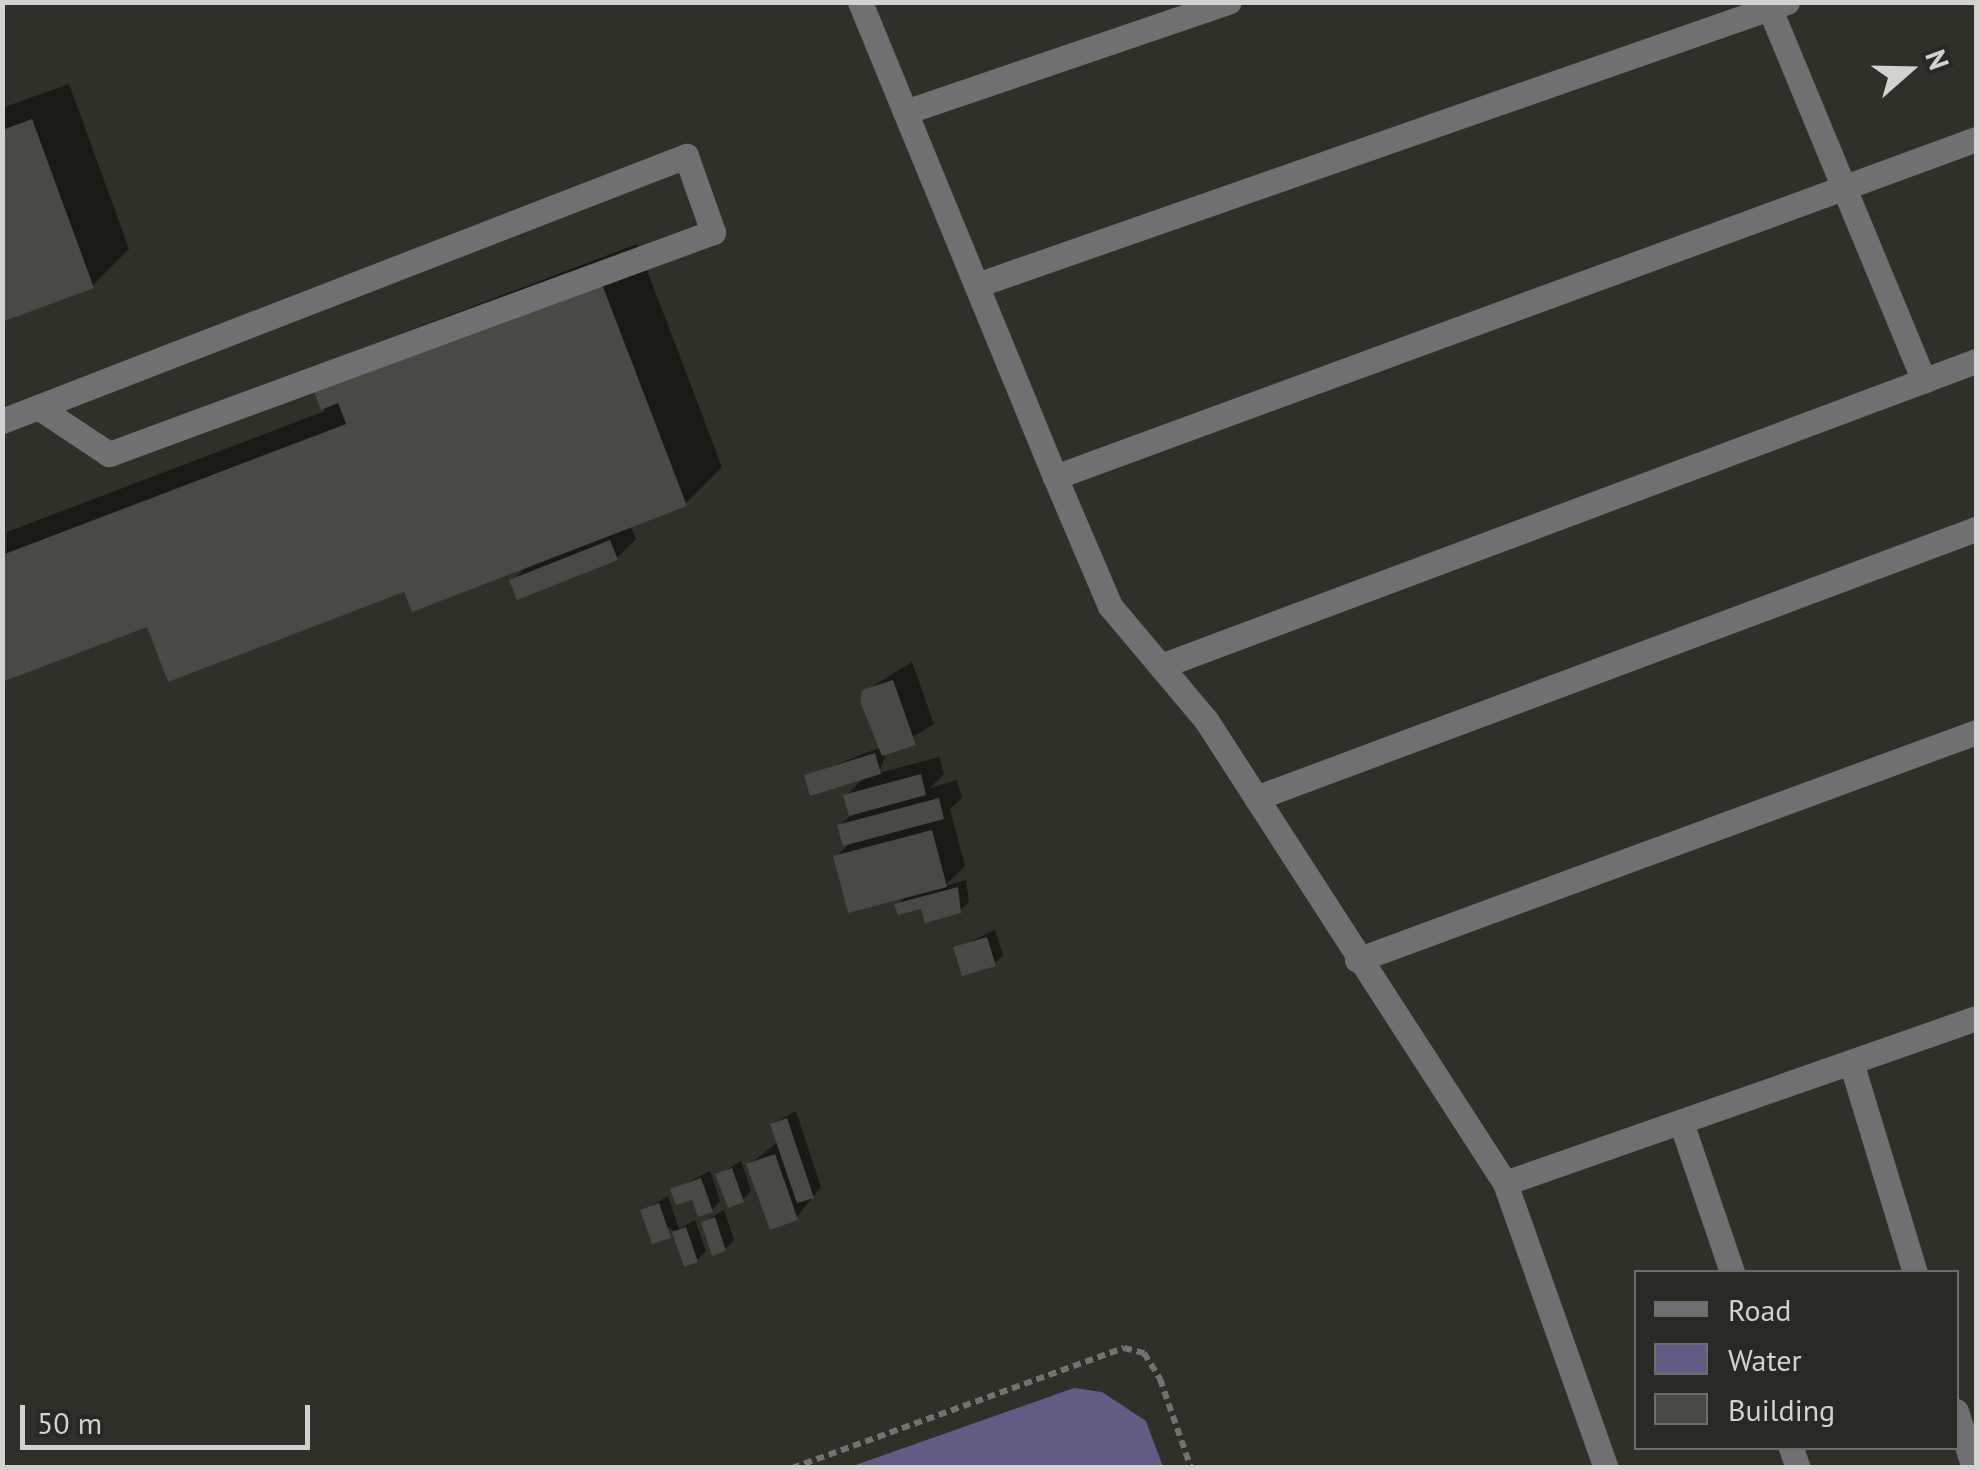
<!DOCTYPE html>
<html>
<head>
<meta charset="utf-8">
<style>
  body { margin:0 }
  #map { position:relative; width:1979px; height:1470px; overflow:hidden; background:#272925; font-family:"PT Sans",sans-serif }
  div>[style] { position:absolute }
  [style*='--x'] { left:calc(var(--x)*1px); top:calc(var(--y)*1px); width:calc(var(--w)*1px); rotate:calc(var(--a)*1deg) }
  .built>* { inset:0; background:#2d3127 }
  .water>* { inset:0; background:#605c84 }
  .shadow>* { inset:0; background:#0007 }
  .building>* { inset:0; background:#484a45 }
  .path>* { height:6px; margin-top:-3px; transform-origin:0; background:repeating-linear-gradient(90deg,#717370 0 8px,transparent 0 13px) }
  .minor>* { height:25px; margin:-12.5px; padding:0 12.5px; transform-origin:12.5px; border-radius:12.5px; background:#707072 }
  span { translate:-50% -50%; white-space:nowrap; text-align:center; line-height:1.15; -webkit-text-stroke:10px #272925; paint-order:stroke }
  .frame { position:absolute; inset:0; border:5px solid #d2d3d1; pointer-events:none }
  .legend { position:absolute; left:1634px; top:1270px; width:325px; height:180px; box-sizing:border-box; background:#272925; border:2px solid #6b6d6a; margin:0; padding:12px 18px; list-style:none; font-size:30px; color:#d2d3d1 }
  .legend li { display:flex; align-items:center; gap:20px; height:50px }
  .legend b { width:50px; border:2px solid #6b6d6a }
  .north { position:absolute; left:1859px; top:20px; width:100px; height:100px; -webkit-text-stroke:8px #272925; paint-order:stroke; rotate:70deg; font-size:28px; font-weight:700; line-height:40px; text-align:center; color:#d2d3d1 }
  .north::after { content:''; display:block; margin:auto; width:35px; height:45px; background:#d2d3d1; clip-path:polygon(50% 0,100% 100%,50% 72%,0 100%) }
  .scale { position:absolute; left:20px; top:1405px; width:290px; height:45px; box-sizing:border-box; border:5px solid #d2d3d1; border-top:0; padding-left:12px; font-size:30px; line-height:35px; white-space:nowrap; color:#d2d3d1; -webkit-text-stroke:8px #272925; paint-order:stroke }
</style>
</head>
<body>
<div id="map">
  <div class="built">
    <i style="clip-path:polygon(evenodd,3px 3px,1976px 3px,1976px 1467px,3px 1468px,3px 3px,1636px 1272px,1956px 1272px,1956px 1448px,1636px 1448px,1636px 1272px)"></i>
  </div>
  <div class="water">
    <i style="clip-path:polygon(1074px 1388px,1102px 1392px,1146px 1421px,1163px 1467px,850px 1467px)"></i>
  </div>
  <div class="shadow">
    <i style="clip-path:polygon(69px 84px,129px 249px,92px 286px,2px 319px,2px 108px)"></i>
    <i style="clip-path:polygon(637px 244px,722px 467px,685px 504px,630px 525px,636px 539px,617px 558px,512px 581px,528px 565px,149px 623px,2px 679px,7px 532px,325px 411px,316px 390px,353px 352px)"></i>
    <i style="clip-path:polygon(912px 662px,934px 724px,886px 753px,879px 773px,939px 757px,944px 774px,930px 788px,957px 780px,962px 798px,950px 809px,965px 866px,945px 886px,966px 880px,969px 902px,959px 911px,897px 905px,907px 895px,836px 857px,852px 841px,840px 825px,851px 815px,846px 796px,865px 776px,806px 776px,882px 747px,865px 691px)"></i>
    <i style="clip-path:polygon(995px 930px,1003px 955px,994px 964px,956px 948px)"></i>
    <i style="clip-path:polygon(796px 1111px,821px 1187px,796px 1218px,749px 1165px,778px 1142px,772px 1124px)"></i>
    <i style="clip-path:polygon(741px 1161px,751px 1191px,742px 1200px,718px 1175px)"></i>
    <i style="clip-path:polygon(710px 1171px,720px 1201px,712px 1210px,673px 1190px)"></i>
    <i style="clip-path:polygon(668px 1196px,679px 1229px,695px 1220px,706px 1251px,697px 1260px,685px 1264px,674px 1231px,643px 1211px)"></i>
    <i style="clip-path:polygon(724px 1210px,734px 1240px,725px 1249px,704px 1222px)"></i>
  </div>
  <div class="building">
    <i style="clip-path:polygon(32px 119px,94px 288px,2px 322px,2px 130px)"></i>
    <i style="clip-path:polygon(600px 279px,687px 506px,412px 612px,404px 592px,168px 682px,147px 627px,2px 682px,2px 555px,346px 424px,338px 403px,321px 410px,313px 389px)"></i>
    <i style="clip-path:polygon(610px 540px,618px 560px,517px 600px,509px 580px)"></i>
    <i style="clip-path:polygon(893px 680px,916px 745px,882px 756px,860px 702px,862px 690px)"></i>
    <i style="clip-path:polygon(875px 753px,881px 774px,810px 796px,804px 775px)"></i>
    <i style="clip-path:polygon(921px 774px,926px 795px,849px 816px,843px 795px)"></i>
    <i style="clip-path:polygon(939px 798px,944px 819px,843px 846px,837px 825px)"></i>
    <i style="clip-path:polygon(932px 830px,947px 887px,848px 913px,833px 856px)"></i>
    <i style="clip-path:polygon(958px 887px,961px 913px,925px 923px,921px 909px,898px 915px,894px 904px)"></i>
    <i style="clip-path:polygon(987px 937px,996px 966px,962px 976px,953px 947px)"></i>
    <i style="clip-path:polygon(787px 1118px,814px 1198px,797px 1203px,770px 1124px)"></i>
    <i style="clip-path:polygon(775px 1154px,798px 1220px,770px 1230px,746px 1164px)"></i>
    <i style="clip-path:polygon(732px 1168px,744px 1202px,728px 1208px,715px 1174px)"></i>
    <i style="clip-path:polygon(701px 1178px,713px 1212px,698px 1217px,692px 1200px,676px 1205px,670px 1189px)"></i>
    <i style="clip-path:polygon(659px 1203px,671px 1238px,652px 1244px,640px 1210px)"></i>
    <i style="clip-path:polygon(715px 1217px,726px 1251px,712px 1256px,701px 1222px)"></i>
    <i style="clip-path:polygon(686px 1227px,698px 1262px,684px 1267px,672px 1232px)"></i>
  </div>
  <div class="path">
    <i style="--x:792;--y:1468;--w:353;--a:-19.9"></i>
    <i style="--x:1124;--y:1348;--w:21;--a:14"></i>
    <i style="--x:1144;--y:1353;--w:31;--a:58"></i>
    <i style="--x:1160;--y:1379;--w:94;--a:70.8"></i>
  </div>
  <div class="minor">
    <i style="--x:860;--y:2;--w:513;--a:67.68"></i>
    <i style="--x:1055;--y:477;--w:981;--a:-20.15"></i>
    <i style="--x:1767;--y:2;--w:410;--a:67.5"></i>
    <i style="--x:905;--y:112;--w:342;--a:-18.8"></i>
    <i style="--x:977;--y:285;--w:858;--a:-19.26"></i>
    <i style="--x:2;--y:421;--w:734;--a:-21.18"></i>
    <i style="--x:686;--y:156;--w:81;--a:70.4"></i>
    <i style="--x:713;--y:232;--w:644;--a:159.82"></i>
    <i style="--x:109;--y:454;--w:85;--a:-146.5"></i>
    <i style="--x:1055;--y:477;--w:140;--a:66.9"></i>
    <i style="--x:1110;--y:606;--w:149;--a:49.9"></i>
    <i style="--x:1206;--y:720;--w:551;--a:57.15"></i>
    <i style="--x:1505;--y:1183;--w:499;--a:-19.3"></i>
    <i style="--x:1161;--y:666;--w:870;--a:-20.52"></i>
    <i style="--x:1256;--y:798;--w:769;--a:-20.49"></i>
    <i style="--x:1357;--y:960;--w:660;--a:-20.22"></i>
    <i style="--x:1851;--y:1062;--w:220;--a:73.1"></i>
    <i style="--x:1681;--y:1122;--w:158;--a:71.2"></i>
    <i style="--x:1505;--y:1183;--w:302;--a:70.5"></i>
    <i style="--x:1956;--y:1411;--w:60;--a:72.5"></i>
    <i style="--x:1791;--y:1448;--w:21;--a:71"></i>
  </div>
  <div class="frame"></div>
  <ul class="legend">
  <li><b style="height:12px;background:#707072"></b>Road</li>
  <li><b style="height:28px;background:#605c84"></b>Water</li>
  <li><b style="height:28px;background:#484a45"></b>Building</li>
  </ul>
  <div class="north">N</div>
  <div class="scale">50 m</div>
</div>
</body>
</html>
